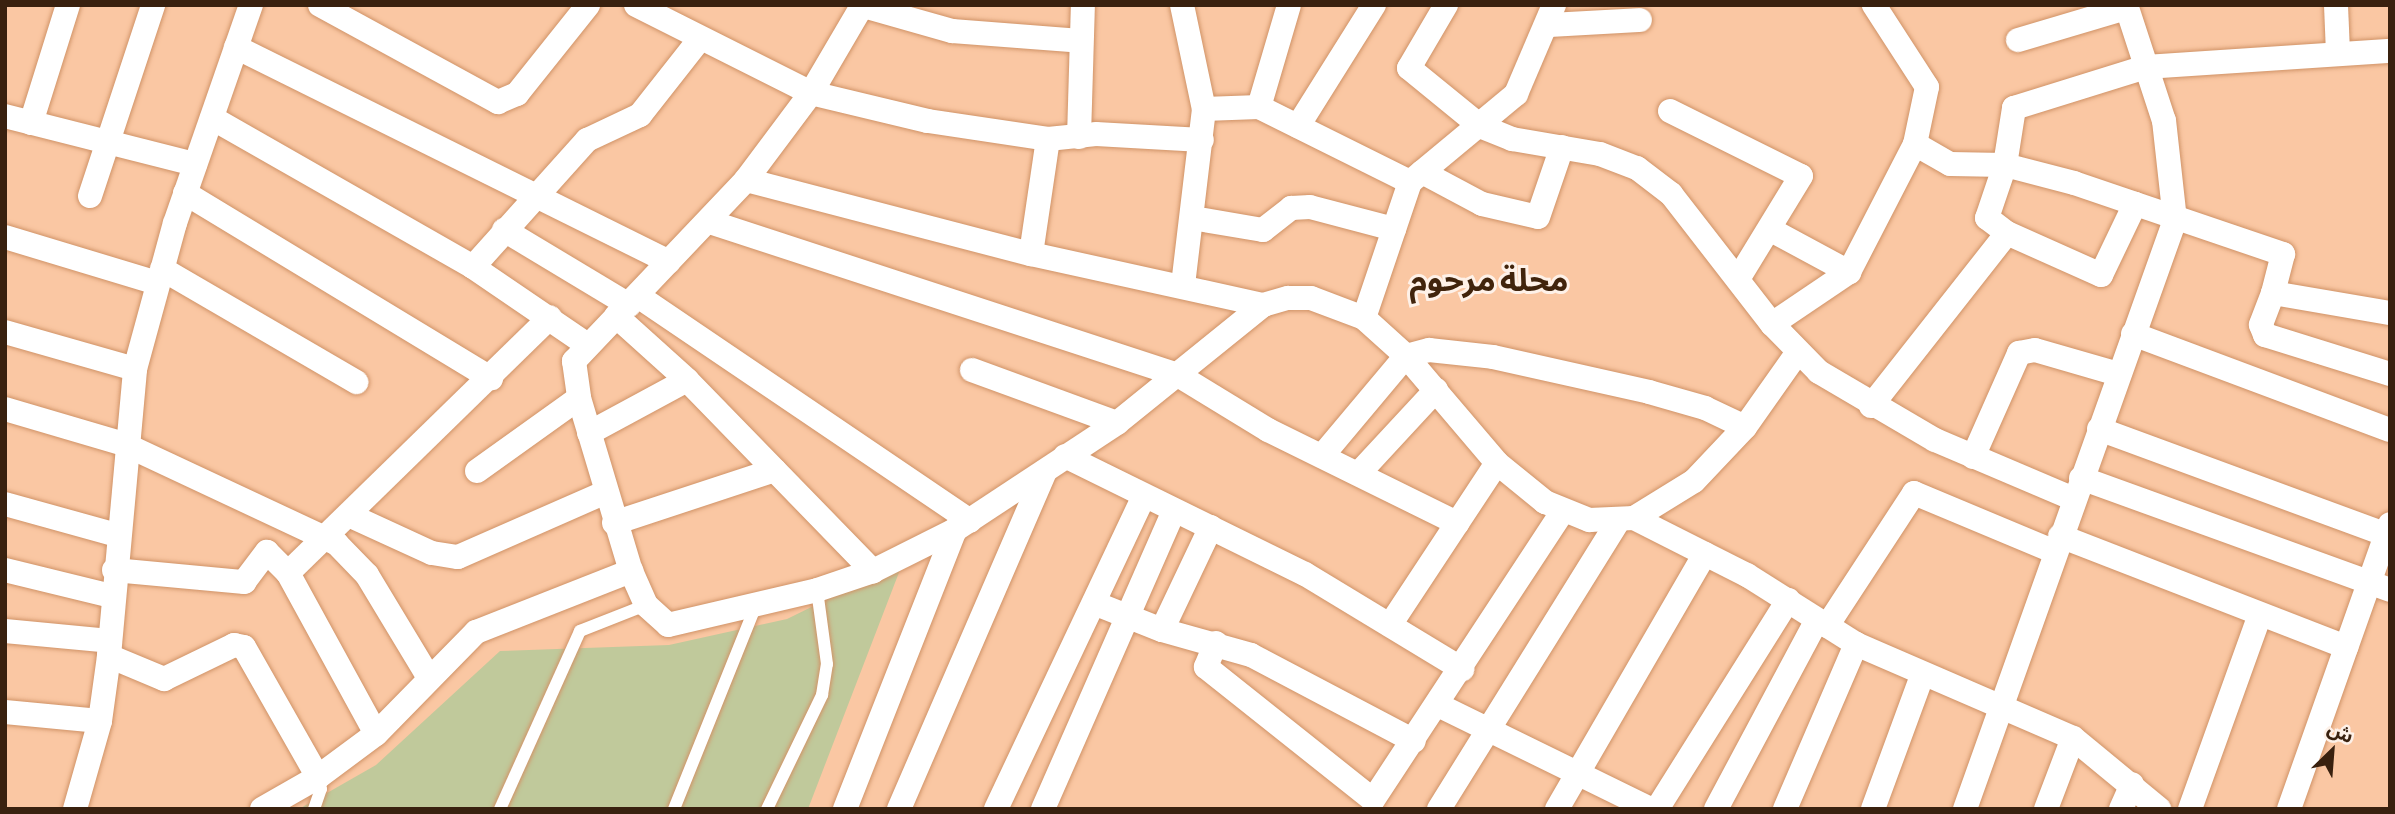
<!DOCTYPE html>
<html>
<head>
<meta charset="utf-8">
<style>
  body { margin:0 }
  #map { position:relative; width:2395px; height:814px; overflow:hidden; background:#fac7a3; font-family:"Asap Condensed","Noto Sans Arabic",sans-serif }
  div>[style] { position:absolute }
  [style*='--x'] { left:calc(var(--x)*1px); top:calc(var(--y)*1px); width:calc(var(--w)*1px); rotate:calc(var(--a)*1deg) }
  .green>* { inset:0; background:#c0c99b }
  .roads { filter:drop-shadow(0 0 2px #d09367) drop-shadow(0 0 2px #d09367) }
  .lane>* { height:12px; margin:-6px; padding:0 6px; transform-origin:6px; border-radius:6px; background:#fff }
  .street>* { height:24px; margin:-12px; padding:0 12px; transform-origin:12px; border-radius:12px; background:#fff }
  span { translate:-50% -50%; white-space:nowrap; text-align:center; line-height:1.15; -webkit-text-stroke:6px #fef1e8; paint-order:stroke }
  .district-label { font-size:32px; color:#41240c; font-weight:700 }
  .frame { position:absolute; inset:0; border:7px solid #39210f; pointer-events:none }
  .north { position:absolute; left:2297px; top:716px; width:70px; height:70px; -webkit-text-stroke:5px #fef1e8; paint-order:stroke; rotate:25deg; font-size:19px; font-weight:700; line-height:28px; text-align:center; color:#39210f }
  .north::after { content:''; display:block; margin:auto; width:24px; height:32px; background:#39210f; clip-path:polygon(50% 0,100% 100%,50% 72%,0 100%) }
</style>
</head>
<body>
<div id="map">
  <div class="green">
    <i style="clip-path:polygon(903px 562px,808px 809px,299px 809px,376px 765px,500px 651px,669px 645px,787px 619px)"></i>
  </div>
  <div class="roads">
    <div class="lane">
      <i style="--x:314;--y:809;--w:21;--a:-71"></i>
      <i style="--x:321;--y:789;--w:12;--a:-104"></i>
      <i style="--x:500;--y:809;--w:195;--a:-65.8"></i>
      <i style="--x:580;--y:631;--w:71;--a:-21.5"></i>
      <i style="--x:674;--y:809;--w:217;--a:-68.1"></i>
      <i style="--x:767;--y:809;--w:127;--a:-64.2"></i>
      <i style="--x:822;--y:695;--w:31;--a:-81"></i>
      <i style="--x:827;--y:664;--w:75;--a:-97.7"></i>
    </div>
    <div class="street">
      <i style="--x:320;--y:5;--w:203;--a:28.6"></i>
      <i style="--x:498;--y:102;--w:21;--a:-23"></i>
      <i style="--x:517;--y:94;--w:114;--a:-51.4"></i>
      <i style="--x:636;--y:5;--w:196;--a:26.7"></i>
      <i style="--x:811;--y:93;--w:120;--a:13.5"></i>
      <i style="--x:928;--y:121;--w:121;--a:8.5"></i>
      <i style="--x:1048;--y:139;--w:48;--a:-5.9"></i>
      <i style="--x:1096;--y:134;--w:106;--a:3.2"></i>
      <i style="--x:860;--y:5;--w:96;--a:15.8"></i>
      <i style="--x:952;--y:31;--w:129;--a:4.4"></i>
      <i style="--x:1182;--y:5;--w:106;--a:78.1"></i>
      <i style="--x:1204;--y:109;--w:177;--a:96.8"></i>
      <i style="--x:1446;--y:5;--w:73;--a:120.4"></i>
      <i style="--x:1409;--y:68;--w:92;--a:39.2"></i>
      <i style="--x:1480;--y:126;--w:35;--a:22"></i>
      <i style="--x:1512;--y:139;--w:89;--a:9.7"></i>
      <i style="--x:1600;--y:154;--w:40;--a:21"></i>
      <i style="--x:1637;--y:168;--w:43;--a:37.4"></i>
      <i style="--x:1671;--y:194;--w:165;--a:52.2"></i>
      <i style="--x:1772;--y:324;--w:67;--a:45.6"></i>
      <i style="--x:1819;--y:372;--w:134;--a:30.4"></i>
      <i style="--x:1935;--y:440;--w:151;--a:23"></i>
      <i style="--x:2336;--y:5;--w:48;--a:87.6"></i>
      <i style="--x:862;--y:6;--w:101;--a:120.4"></i>
      <i style="--x:811;--y:93;--w:109;--a:126.8"></i>
      <i style="--x:746;--y:180;--w:250;--a:133.5"></i>
      <i style="--x:574;--y:361;--w:37;--a:82"></i>
      <i style="--x:579;--y:398;--w:181;--a:73.3"></i>
      <i style="--x:631;--y:571;--w:37;--a:66"></i>
      <i style="--x:646;--y:605;--w:30;--a:42"></i>
      <i style="--x:668;--y:625;--w:153;--a:-13.2"></i>
      <i style="--x:817;--y:590;--w:59;--a:-18.7"></i>
      <i style="--x:873;--y:571;--w:92;--a:-26.6"></i>
      <i style="--x:955;--y:530;--w:194;--a:-33.4"></i>
      <i style="--x:1117;--y:423;--w:188;--a:-38.9"></i>
      <i style="--x:1263;--y:305;--w:26;--a:-16"></i>
      <i style="--x:1288;--y:298;--w:23;--a:0"></i>
      <i style="--x:1311;--y:298;--w:57;--a:20.7"></i>
      <i style="--x:1364;--y:318;--w:57;--a:42.1"></i>
      <i style="--x:1406;--y:356;--w:140;--a:49.6"></i>
      <i style="--x:1497;--y:463;--w:62;--a:39.1"></i>
      <i style="--x:1545;--y:502;--w:48;--a:22.2"></i>
      <i style="--x:1589;--y:520;--w:45;--a:-2.5"></i>
      <i style="--x:1634;--y:518;--w:70;--a:-31.7"></i>
      <i style="--x:1694;--y:481;--w:74;--a:-46.6"></i>
      <i style="--x:1745;--y:427;--w:92;--a:-54.8"></i>
      <i style="--x:1548;--y:25;--w:92;--a:-3.1"></i>
      <i style="--x:2018;--y:40;--w:113;--a:-16.5"></i>
      <i style="--x:236;--y:47;--w:483;--a:26.4"></i>
      <i style="--x:1259;--y:107;--w:106;--a:-73.6"></i>
      <i style="--x:1204;--y:109;--w:55;--a:-2.1"></i>
      <i style="--x:1259;--y:107;--w:169;--a:26.4"></i>
      <i style="--x:1670;--y:111;--w:146;--a:26.4"></i>
      <i style="--x:1801;--y:176;--w:117;--a:121.4"></i>
      <i style="--x:5;--y:116;--w:196;--a:14.2"></i>
      <i style="--x:212;--y:118;--w:301;--a:29.7"></i>
      <i style="--x:31;--y:123;--w:124;--a:-72.6"></i>
      <i style="--x:1298;--y:126;--w:143;--a:-57.9"></i>
      <i style="--x:1079;--y:137;--w:132;--a:-88.3"></i>
      <i style="--x:1915;--y:144;--w:40;--a:29.7"></i>
      <i style="--x:1950;--y:164;--w:55;--a:1"></i>
      <i style="--x:2005;--y:165;--w:71;--a:14.6"></i>
      <i style="--x:2074;--y:183;--w:221;--a:18.8"></i>
      <i style="--x:2283;--y:254;--w:40;--a:104.4"></i>
      <i style="--x:2273;--y:293;--w:119;--a:9.7"></i>
      <i style="--x:1422;--y:172;--w:68;--a:28.1"></i>
      <i style="--x:1482;--y:204;--w:57;--a:13.1"></i>
      <i style="--x:1538;--y:217;--w:74;--a:-71.1"></i>
      <i style="--x:746;--y:180;--w:294;--a:14.6"></i>
      <i style="--x:1031;--y:254;--w:238;--a:12.4"></i>
      <i style="--x:185;--y:193;--w:358;--a:31.2"></i>
      <i style="--x:90;--y:196;--w:201;--a:-71.7"></i>
      <i style="--x:1192;--y:218;--w:72;--a:9.6"></i>
      <i style="--x:1263;--y:230;--w:36;--a:-38"></i>
      <i style="--x:1291;--y:208;--w:19;--a:-3"></i>
      <i style="--x:1310;--y:207;--w:87;--a:14.7"></i>
      <i style="--x:710;--y:222;--w:492;--a:18.1"></i>
      <i style="--x:1178;--y:375;--w:105;--a:31.4"></i>
      <i style="--x:1268;--y:430;--w:211;--a:26.2"></i>
      <i style="--x:504;--y:230;--w:146;--a:31"></i>
      <i style="--x:1771;--y:230;--w:89;--a:28.3"></i>
      <i style="--x:2007;--y:233;--w:25;--a:-143"></i>
      <i style="--x:1987;--y:218;--w:56;--a:-71.2"></i>
      <i style="--x:2005;--y:165;--w:58;--a:-81"></i>
      <i style="--x:2014;--y:108;--w:138;--a:-17.3"></i>
      <i style="--x:2146;--y:67;--w:245;--a:-3.8"></i>
      <i style="--x:5;--y:237;--w:159;--a:16.8"></i>
      <i style="--x:1031;--y:254;--w:116;--a:-81.6"></i>
      <i style="--x:162;--y:269;--w:225;--a:30.2"></i>
      <i style="--x:2273;--y:293;--w:34;--a:111"></i>
      <i style="--x:2261;--y:325;--w:11;--a:68"></i>
      <i style="--x:2265;--y:335;--w:131;--a:17.3"></i>
      <i style="--x:638;--y:296;--w:401;--a:34.1"></i>
      <i style="--x:616;--y:316;--w:96;--a:42"></i>
      <i style="--x:687;--y:380;--w:267;--a:45.8"></i>
      <i style="--x:1364;--y:318;--w:144;--a:-71.3"></i>
      <i style="--x:1410;--y:182;--w:138;--a:-39.7"></i>
      <i style="--x:1516;--y:94;--w:97;--a:-66.9"></i>
      <i style="--x:1772;--y:324;--w:93;--a:-34"></i>
      <i style="--x:1849;--y:272;--w:144;--a:-62.7"></i>
      <i style="--x:1915;--y:144;--w:58;--a:-78.1"></i>
      <i style="--x:1927;--y:87;--w:98;--a:-122.9"></i>
      <i style="--x:5;--y:332;--w:135;--a:15.9"></i>
      <i style="--x:2133;--y:334;--w:274;--a:20.5"></i>
      <i style="--x:586;--y:344;--w:137;--a:-145.7"></i>
      <i style="--x:473;--y:267;--w:171;--a:-48.1"></i>
      <i style="--x:587;--y:140;--w:59;--a:-25.3"></i>
      <i style="--x:640;--y:115;--w:95;--a:-51.8"></i>
      <i style="--x:972;--y:370;--w:154;--a:20.1"></i>
      <i style="--x:1871;--y:406;--w:220;--a:-51.8"></i>
      <i style="--x:2007;--y:233;--w:103;--a:24.1"></i>
      <i style="--x:2101;--y:275;--w:79;--a:-64.4"></i>
      <i style="--x:5;--y:409;--w:124;--a:16.4"></i>
      <i style="--x:124;--y:444;--w:235;--a:25.1"></i>
      <i style="--x:337;--y:544;--w:43;--a:45.9"></i>
      <i style="--x:367;--y:575;--w:118;--a:58.9"></i>
      <i style="--x:2099;--y:429;--w:310;--a:20.2"></i>
      <i style="--x:589;--y:433;--w:111;--a:-28.4"></i>
      <i style="--x:1065;--y:456;--w:267;--a:26.2"></i>
      <i style="--x:1305;--y:574;--w:184;--a:31.2"></i>
      <i style="--x:1322;--y:456;--w:131;--a:-50"></i>
      <i style="--x:1406;--y:356;--w:24;--a:-15"></i>
      <i style="--x:1429;--y:350;--w:64;--a:6.2"></i>
      <i style="--x:1493;--y:357;--w:160;--a:12.6"></i>
      <i style="--x:1649;--y:392;--w:58;--a:15.9"></i>
      <i style="--x:1705;--y:408;--w:44;--a:25.4"></i>
      <i style="--x:1973;--y:457;--w:114;--a:-66.1"></i>
      <i style="--x:2019;--y:353;--w:16;--a:-11"></i>
      <i style="--x:2035;--y:350;--w:86;--a:16.1"></i>
      <i style="--x:477;--y:471;--w:125;--a:-35.6"></i>
      <i style="--x:1360;--y:472;--w:112;--a:-47.2"></i>
      <i style="--x:2081;--y:478;--w:329;--a:19.9"></i>
      <i style="--x:5;--y:504;--w:116;--a:15.5"></i>
      <i style="--x:351;--y:516;--w:89;--a:24.6"></i>
      <i style="--x:432;--y:553;--w:26;--a:9"></i>
      <i style="--x:458;--y:557;--w:162;--a:-23.7"></i>
      <i style="--x:1634;--y:518;--w:127;--a:26.8"></i>
      <i style="--x:1747;--y:575;--w:129;--a:32.3"></i>
      <i style="--x:1856;--y:644;--w:236;--a:23.4"></i>
      <i style="--x:2073;--y:738;--w:112;--a:39.5"></i>
      <i style="--x:614;--y:523;--w:169;--a:-18.2"></i>
      <i style="--x:2060;--y:536;--w:307;--a:21.2"></i>
      <i style="--x:5;--y:570;--w:110;--a:13.7"></i>
      <i style="--x:114;--y:570;--w:131;--a:5.3"></i>
      <i style="--x:244;--y:582;--w:38;--a:-53"></i>
      <i style="--x:267;--y:552;--w:30;--a:45"></i>
      <i style="--x:288;--y:573;--w:183;--a:61.3"></i>
      <i style="--x:288;--y:573;--w:366;--a:-44.3"></i>
      <i style="--x:1094;--y:603;--w:73;--a:21.7"></i>
      <i style="--x:1162;--y:630;--w:92;--a:15.7"></i>
      <i style="--x:1251;--y:655;--w:184;--a:27.8"></i>
      <i style="--x:1390;--y:625;--w:194;--a:-56.6"></i>
      <i style="--x:1827;--y:626;--w:159;--a:-56.8"></i>
      <i style="--x:1914;--y:493;--w:153;--a:22.7"></i>
      <i style="--x:1162;--y:630;--w:114;--a:-64.6"></i>
      <i style="--x:5;--y:631;--w:105;--a:5.4"></i>
      <i style="--x:1216;--y:643;--w:26;--a:113"></i>
      <i style="--x:1206;--y:667;--w:213;--a:38.5"></i>
      <i style="--x:1373;--y:800;--w:346;--a:-56.7"></i>
      <i style="--x:109;--y:656;--w:60;--a:22.7"></i>
      <i style="--x:164;--y:679;--w:78;--a:-25.9"></i>
      <i style="--x:234;--y:645;--w:10;--a:11"></i>
      <i style="--x:244;--y:647;--w:150;--a:60.4"></i>
      <i style="--x:1438;--y:705;--w:236;--a:26.1"></i>
      <i style="--x:5;--y:712;--w:95;--a:5.4"></i>
      <i style="--x:75;--y:809;--w:91;--a:-74.1"></i>
      <i style="--x:100;--y:721;--w:66;--a:-82.1"></i>
      <i style="--x:109;--y:656;--w:288;--a:-84.8"></i>
      <i style="--x:135;--y:369;--w:151;--a:-74.7"></i>
      <i style="--x:175;--y:223;--w:231;--a:-70.8"></i>
      <i style="--x:262;--y:809;--w:64;--a:-29.7"></i>
      <i style="--x:318;--y:777;--w:72;--a:-36.6"></i>
      <i style="--x:376;--y:734;--w:143;--a:-45.6"></i>
      <i style="--x:476;--y:632;--w:167;--a:-21.5"></i>
      <i style="--x:845;--y:809;--w:300;--a:-68.5"></i>
      <i style="--x:899;--y:809;--w:368;--a:-66.6"></i>
      <i style="--x:996;--y:809;--w:346;--a:-64.7"></i>
      <i style="--x:1043;--y:809;--w:326;--a:-66.3"></i>
      <i style="--x:1439;--y:809;--w:337;--a:-58.1"></i>
      <i style="--x:1557;--y:809;--w:295;--a:-59.9"></i>
      <i style="--x:1657;--y:809;--w:247;--a:-57.9"></i>
      <i style="--x:1716;--y:809;--w:214;--a:-61.9"></i>
      <i style="--x:1785;--y:809;--w:180;--a:-66.7"></i>
      <i style="--x:1873;--y:809;--w:142;--a:-69.8"></i>
      <i style="--x:1965;--y:809;--w:625;--a:-70.38"></i>
      <i style="--x:2175;--y:220;--w:100;--a:-96.3"></i>
      <i style="--x:2164;--y:121;--w:122;--a:-108.1"></i>
      <i style="--x:2046;--y:809;--w:76;--a:-69.2"></i>
      <i style="--x:2121;--y:809;--w:27;--a:-66"></i>
      <i style="--x:2190;--y:809;--w:206;--a:-70.2"></i>
      <i style="--x:2289;--y:809;--w:302;--a:-70.5"></i>
    </div>
  </div>
  <div class="district-label">
    <span style="left:1489px;top:280px">محلة مرحوم</span>
  </div>
  <div class="frame"></div>
  <div class="north">ش</div>
</div>
</body>
</html>
